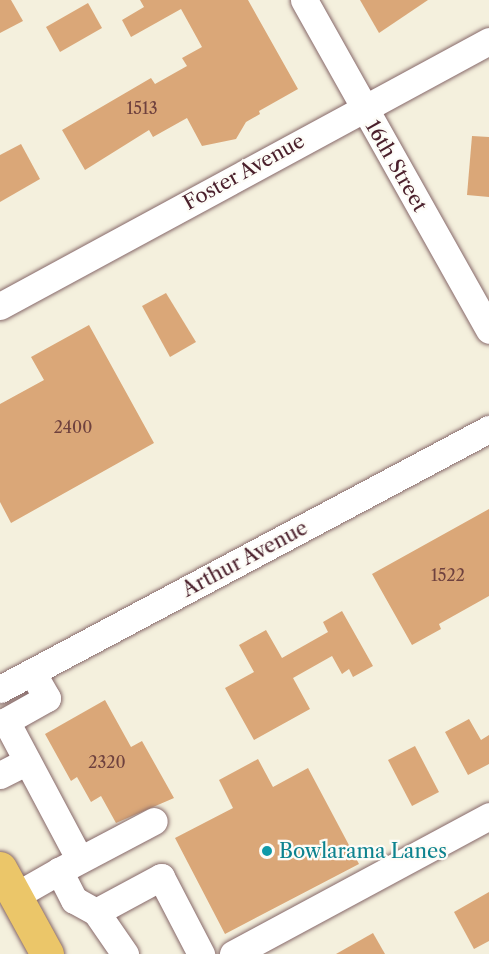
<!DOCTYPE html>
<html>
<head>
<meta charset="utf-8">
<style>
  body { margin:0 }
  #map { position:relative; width:489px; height:954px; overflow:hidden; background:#f4f0dd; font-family:"Libre Caslon Text",serif }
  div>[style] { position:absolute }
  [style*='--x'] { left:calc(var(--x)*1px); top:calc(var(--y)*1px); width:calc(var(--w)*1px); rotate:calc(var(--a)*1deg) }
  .building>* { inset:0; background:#daa778 }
  .roads { filter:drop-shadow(0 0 2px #866869) drop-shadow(0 0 2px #866869) }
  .minor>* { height:27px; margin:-13.5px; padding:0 13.5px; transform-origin:13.5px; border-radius:13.5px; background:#fff }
  .highway>* { height:33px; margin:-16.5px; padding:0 16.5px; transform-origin:16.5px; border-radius:16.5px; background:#ebc669 }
  .dots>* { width:16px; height:16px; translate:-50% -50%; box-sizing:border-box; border:3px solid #fdfcf7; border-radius:50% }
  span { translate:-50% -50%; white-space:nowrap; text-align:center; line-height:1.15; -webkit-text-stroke:4.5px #fdfcf7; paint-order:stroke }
  .number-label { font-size:16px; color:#6e413e }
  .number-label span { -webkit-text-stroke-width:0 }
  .street-label { font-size:20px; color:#4a1f2b }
  .culture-label { font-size:20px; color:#0d838f }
  .left { translate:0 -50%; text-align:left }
</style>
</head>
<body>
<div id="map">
  <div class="building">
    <i style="clip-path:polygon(0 0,11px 0,23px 21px,0 33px)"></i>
    <i style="clip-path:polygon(140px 0,248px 0,298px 89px,259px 111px,260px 114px,246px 122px,236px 139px,202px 146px,187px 118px,153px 137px,149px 130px,85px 170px,62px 130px,151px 78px,155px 84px,187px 66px,182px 58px,202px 47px,181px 9px,131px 37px,122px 20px,144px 7px)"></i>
    <i style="clip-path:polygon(360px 0,428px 0,379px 33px)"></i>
    <i style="clip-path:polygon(88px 3px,102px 28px,60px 52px,46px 27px)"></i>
    <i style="clip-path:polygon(472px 136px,489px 137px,489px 197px,467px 195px)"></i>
    <i style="clip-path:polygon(21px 144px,40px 179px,0 202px,0 155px)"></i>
    <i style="clip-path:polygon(166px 293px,196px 342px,170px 357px,142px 306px)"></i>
    <i style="clip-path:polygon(89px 325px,154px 443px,11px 523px,0 502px,0 404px,44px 380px,31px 357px)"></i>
    <i style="clip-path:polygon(489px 509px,489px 596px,439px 624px,441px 629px,412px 645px,372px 574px)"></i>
    <i style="clip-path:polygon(342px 611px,373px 666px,353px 677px,349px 669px,342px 674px,332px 656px,293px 678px,310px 709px,254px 740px,225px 688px,254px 672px,239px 645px,266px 630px,282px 658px,328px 632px,323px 622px)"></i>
    <i style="clip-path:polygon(105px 700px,131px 747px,142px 741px,174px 798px,116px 823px,101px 796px,91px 802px,77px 777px,71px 781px,45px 734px)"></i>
    <i style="clip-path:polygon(469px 719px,481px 740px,489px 735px,489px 764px,468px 775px,445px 732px)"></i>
    <i style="clip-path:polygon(415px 746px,439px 792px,412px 806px,388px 760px)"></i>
    <i style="clip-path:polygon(258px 759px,273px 787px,308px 768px,359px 864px,225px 934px,175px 838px,233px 808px,219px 780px)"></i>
    <i style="clip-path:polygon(489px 892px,489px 941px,474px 949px,454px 912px)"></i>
    <i style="clip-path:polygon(373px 933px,385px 954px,336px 954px)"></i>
  </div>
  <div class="roads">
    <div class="minor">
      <i style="--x:304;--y:0;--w:378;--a:60.7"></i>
      <i style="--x:0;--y:306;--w:556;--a:-28.45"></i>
      <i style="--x:32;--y:672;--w:30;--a:60"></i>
      <i style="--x:47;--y:698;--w:47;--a:150.7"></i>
      <i style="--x:6;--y:721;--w:157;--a:62"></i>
      <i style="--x:0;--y:689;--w:554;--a:-28"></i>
      <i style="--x:0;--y:775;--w:30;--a:-27"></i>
      <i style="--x:15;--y:896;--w:51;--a:-29.6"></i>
      <i style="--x:96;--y:912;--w:74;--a:-28.3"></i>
      <i style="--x:161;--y:877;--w:87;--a:62.5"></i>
      <i style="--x:125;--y:954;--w:51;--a:-124.6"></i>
      <i style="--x:96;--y:912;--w:25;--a:-151"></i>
      <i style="--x:74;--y:900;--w:33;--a:-117"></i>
      <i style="--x:59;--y:871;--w:107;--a:-27.8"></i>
      <i style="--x:233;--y:954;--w:291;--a:-28.3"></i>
    </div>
    <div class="highway">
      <i style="--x:0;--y:868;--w:98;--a:61.3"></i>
    </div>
  </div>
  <div class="dots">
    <i style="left:267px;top:851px;background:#0f9aa8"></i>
  </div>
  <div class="number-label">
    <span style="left:142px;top:108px">1513</span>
    <span style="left:73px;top:427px">2400</span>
    <span style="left:448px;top:575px">1522</span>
    <span style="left:107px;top:762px">2320</span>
  </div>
  <div class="street-label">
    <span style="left:396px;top:166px;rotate:60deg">16th Street</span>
    <span style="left:244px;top:172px;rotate:-29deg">Foster Avenue</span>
    <span style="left:245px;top:559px;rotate:-28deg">Arthur Avenue</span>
  </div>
  <div class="culture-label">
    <span class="left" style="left:279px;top:851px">Bowlarama Lanes</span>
  </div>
</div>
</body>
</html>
